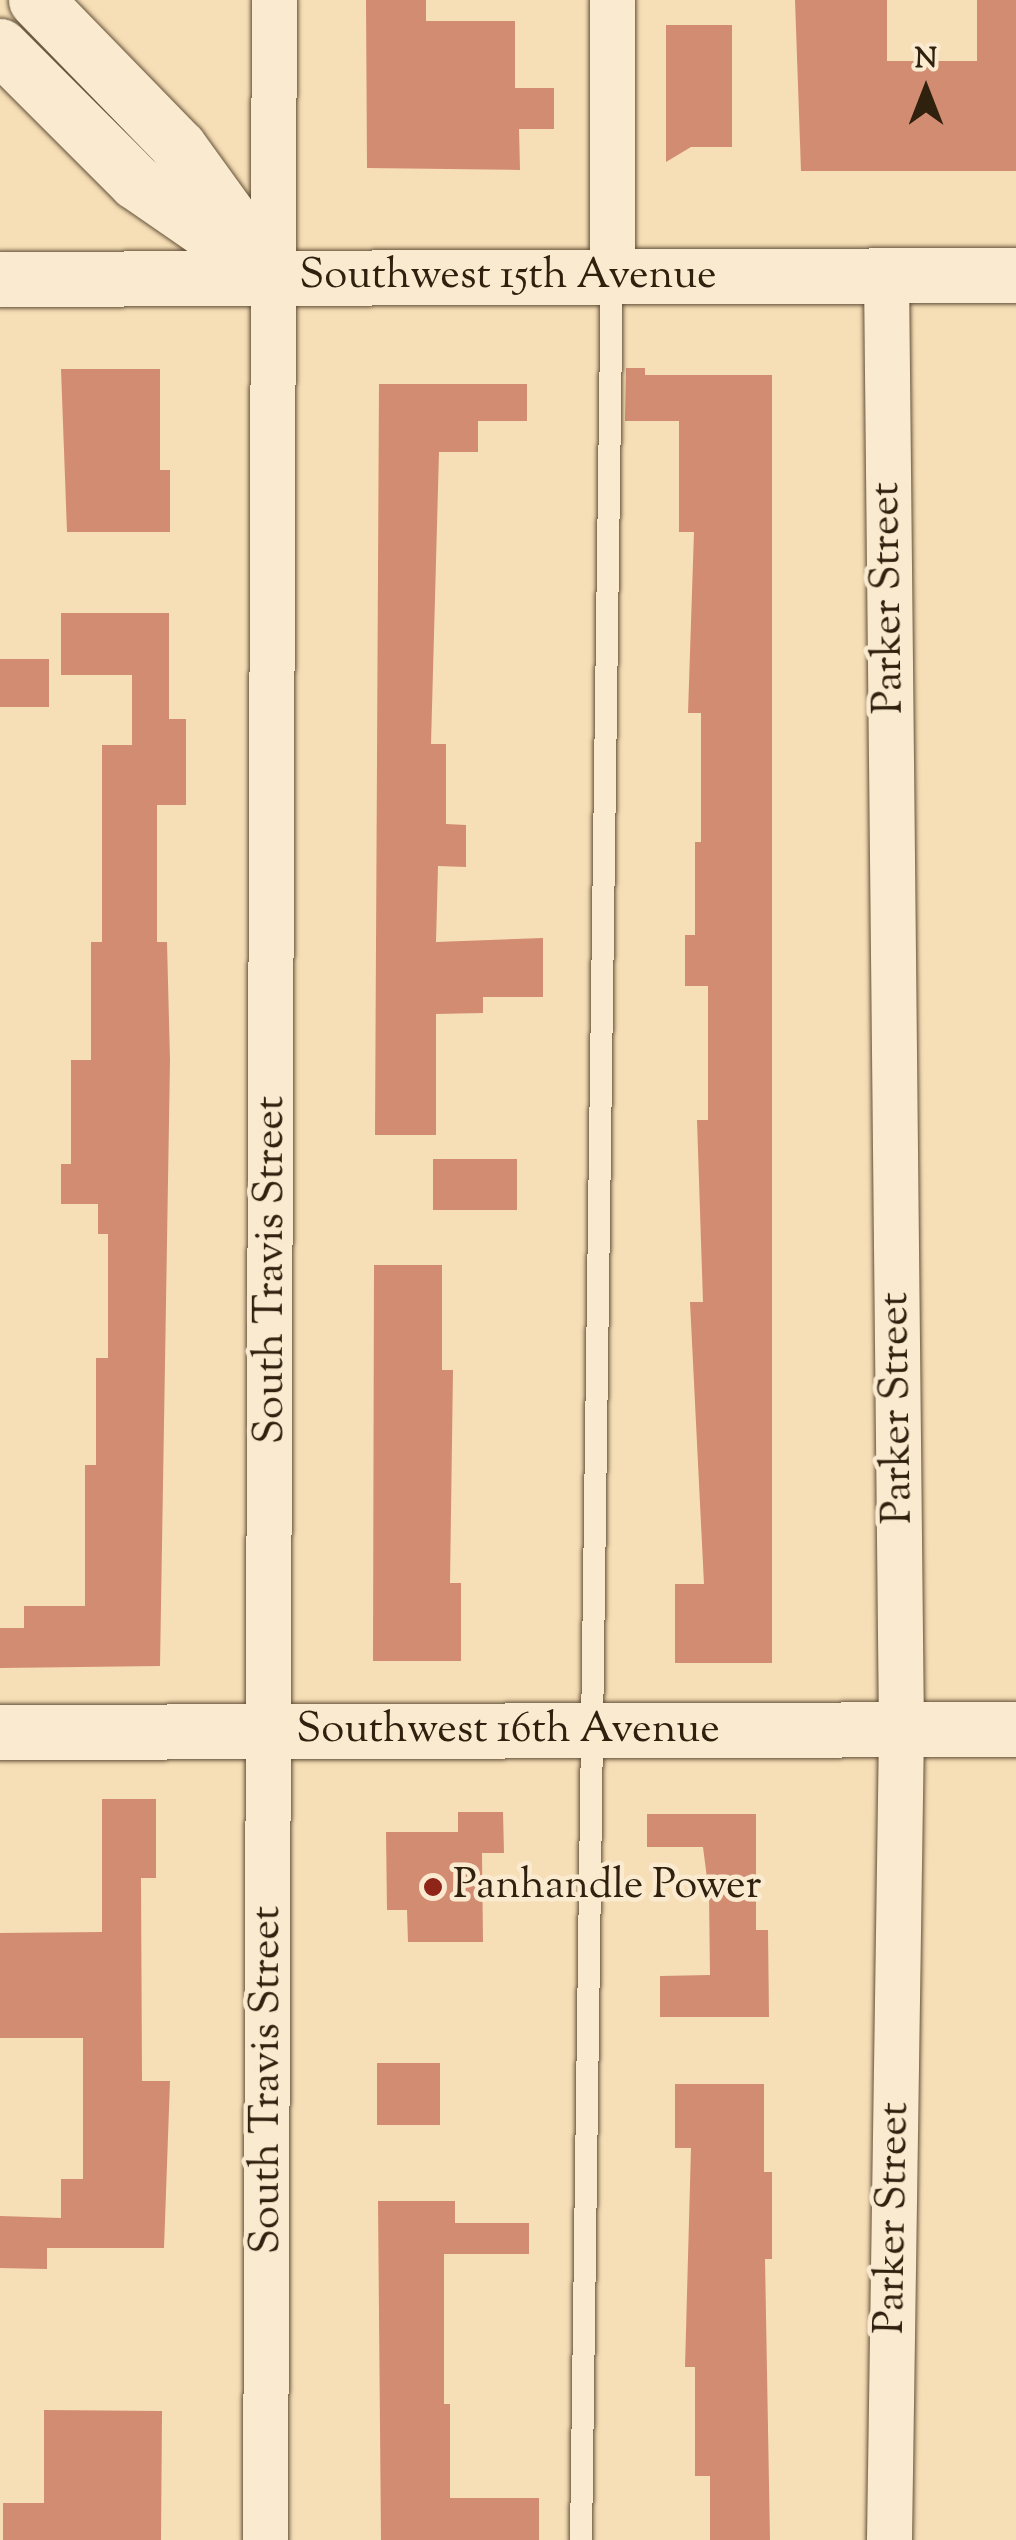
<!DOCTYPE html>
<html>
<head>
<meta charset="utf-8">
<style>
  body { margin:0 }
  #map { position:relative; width:1016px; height:2540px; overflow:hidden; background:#f6deb6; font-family:"Sorts Mill Goudy",serif }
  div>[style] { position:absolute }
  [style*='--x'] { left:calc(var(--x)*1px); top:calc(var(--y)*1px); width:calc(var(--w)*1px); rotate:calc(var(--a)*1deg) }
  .building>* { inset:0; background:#d28c71 }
  .roads { filter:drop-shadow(0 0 2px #625038) drop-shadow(0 0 2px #625038) }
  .service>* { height:22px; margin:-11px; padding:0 11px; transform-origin:11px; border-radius:11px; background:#f9ead0 }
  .minor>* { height:45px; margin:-22.5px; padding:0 22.5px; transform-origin:22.5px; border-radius:22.5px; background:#f9ead0 }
  .tertiary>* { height:55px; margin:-27.5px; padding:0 27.5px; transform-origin:27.5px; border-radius:27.5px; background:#f9ead0 }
  .secondary>* { height:55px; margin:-27.5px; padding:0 27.5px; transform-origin:27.5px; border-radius:27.5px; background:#f9ead0 }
  .dots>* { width:28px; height:28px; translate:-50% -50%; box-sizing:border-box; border:5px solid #f9ead0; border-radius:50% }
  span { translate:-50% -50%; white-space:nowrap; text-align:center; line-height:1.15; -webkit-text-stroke:9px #f9ead0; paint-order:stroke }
  .street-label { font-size:42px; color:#30200e }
  .poi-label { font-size:42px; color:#30200e }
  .left { translate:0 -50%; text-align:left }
  .north { position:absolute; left:876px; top:40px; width:100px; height:100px; -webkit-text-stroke:8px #f9ead0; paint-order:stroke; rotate:0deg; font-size:28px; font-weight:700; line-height:40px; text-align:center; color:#30200e }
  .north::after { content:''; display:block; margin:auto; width:35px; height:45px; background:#30200e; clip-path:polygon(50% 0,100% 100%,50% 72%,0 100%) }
</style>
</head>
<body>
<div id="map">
  <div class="building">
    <i style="clip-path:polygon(366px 0,426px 0,426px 21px,515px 21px,515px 88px,554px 88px,554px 129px,519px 129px,520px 170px,367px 168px)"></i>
    <i style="clip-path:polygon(795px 0,887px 0,887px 61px,977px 61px,977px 0,1016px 0,1016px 171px,801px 171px)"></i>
    <i style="clip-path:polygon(666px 25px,732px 25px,732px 147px,691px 147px,666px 162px)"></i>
    <i style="clip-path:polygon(626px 368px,645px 368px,645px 375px,772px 375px,772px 1663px,675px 1663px,675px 1584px,704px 1584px,690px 1302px,703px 1302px,697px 1120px,708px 1120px,708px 986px,685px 986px,685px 935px,695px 935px,695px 842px,701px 842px,701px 713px,688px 713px,694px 532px,679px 532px,679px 421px,625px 421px)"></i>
    <i style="clip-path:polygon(61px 369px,160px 369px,160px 470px,170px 470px,170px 532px,67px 532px)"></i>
    <i style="clip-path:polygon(379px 384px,527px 384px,527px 421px,478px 421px,478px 452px,439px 452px,431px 744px,446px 744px,446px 824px,466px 825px,466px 867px,438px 866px,436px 942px,543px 938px,543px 997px,483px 997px,483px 1013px,436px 1014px,436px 1135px,375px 1135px)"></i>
    <i style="clip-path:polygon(61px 613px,169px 613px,169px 719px,186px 719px,186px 805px,157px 805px,157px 942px,167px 942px,170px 1060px,160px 1666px,0 1668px,0 1628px,24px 1628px,24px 1606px,85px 1606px,85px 1465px,96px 1465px,96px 1358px,108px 1358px,108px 1234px,98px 1234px,98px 1204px,61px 1204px,61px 1164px,71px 1164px,71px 1060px,91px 1060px,91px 942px,102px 942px,102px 745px,132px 745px,132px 675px,61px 675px)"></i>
    <i style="clip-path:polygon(0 659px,49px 659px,49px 707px,0 707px)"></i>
    <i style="clip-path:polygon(433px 1159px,517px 1159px,517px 1210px,433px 1210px)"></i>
    <i style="clip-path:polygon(374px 1265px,442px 1265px,442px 1370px,453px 1370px,450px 1583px,461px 1583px,461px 1661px,373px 1661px)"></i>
    <i style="clip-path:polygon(102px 1799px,156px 1799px,156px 1878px,141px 1878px,142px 2081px,170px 2081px,164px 2248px,47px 2248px,47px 2269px,0 2268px,0 2216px,61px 2218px,61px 2179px,83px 2179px,83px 2038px,0 2038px,0 1933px,102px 1932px)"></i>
    <i style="clip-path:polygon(458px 1812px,503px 1812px,504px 1853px,482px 1853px,483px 1942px,408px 1942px,407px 1910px,387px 1910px,386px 1832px,458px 1832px)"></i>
    <i style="clip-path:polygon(647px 1814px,756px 1814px,756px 1930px,768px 1930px,769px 2017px,660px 2017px,660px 1976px,710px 1975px,709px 1894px,703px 1847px,647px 1847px)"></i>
    <i style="clip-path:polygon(377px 2063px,440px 2063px,440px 2125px,377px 2125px)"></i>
    <i style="clip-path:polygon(675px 2084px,764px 2084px,764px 2172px,772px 2172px,772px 2259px,765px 2259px,770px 2540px,710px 2540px,710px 2476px,695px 2476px,695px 2367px,685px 2367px,691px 2148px,675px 2148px)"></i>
    <i style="clip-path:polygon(378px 2201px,455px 2201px,455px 2223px,529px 2223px,529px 2254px,444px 2254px,444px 2404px,450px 2404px,450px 2498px,539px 2498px,539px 2540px,381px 2540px)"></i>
    <i style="clip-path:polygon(44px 2410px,162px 2411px,161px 2540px,3px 2540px,3px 2503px,44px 2503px)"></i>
  </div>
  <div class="roads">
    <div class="service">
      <i style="--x:581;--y:2540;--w:2264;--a:-89.22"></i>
    </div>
    <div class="minor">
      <i style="--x:612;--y:0;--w:276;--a:90"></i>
      <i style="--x:886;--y:275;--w:1455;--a:89.41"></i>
      <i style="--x:901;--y:1730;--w:810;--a:90.85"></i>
      <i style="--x:265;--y:2540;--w:2540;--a:-89.8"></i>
    </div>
    <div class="tertiary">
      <i style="--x:36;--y:0;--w:205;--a:45.8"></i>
      <i style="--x:179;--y:147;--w:162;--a:54.1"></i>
      <i style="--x:0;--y:46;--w:192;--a:45"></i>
      <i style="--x:136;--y:182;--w:125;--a:34.6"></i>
      <i style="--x:0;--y:1732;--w:1016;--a:-0.17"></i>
    </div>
    <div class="secondary">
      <i style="--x:0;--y:279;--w:1016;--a:-0.23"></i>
    </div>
  </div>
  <div class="dots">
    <i style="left:433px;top:1887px;background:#8f2418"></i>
  </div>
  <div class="street-label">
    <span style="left:508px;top:277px">Southwest 15th Avenue</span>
    <span style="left:889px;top:598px;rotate:-91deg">Parker Street</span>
    <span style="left:272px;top:1270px;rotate:-90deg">South Travis Street</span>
    <span style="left:898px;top:1408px;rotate:-91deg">Parker Street</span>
    <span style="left:508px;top:1731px">Southwest 16th Avenue</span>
    <span style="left:268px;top:2080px;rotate:-90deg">South Travis Street</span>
    <span style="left:894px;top:2218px;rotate:-89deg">Parker Street</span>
  </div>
  <div class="poi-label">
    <span class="left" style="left:453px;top:1887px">Panhandle Power</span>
  </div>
  <div class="north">N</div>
</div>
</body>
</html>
